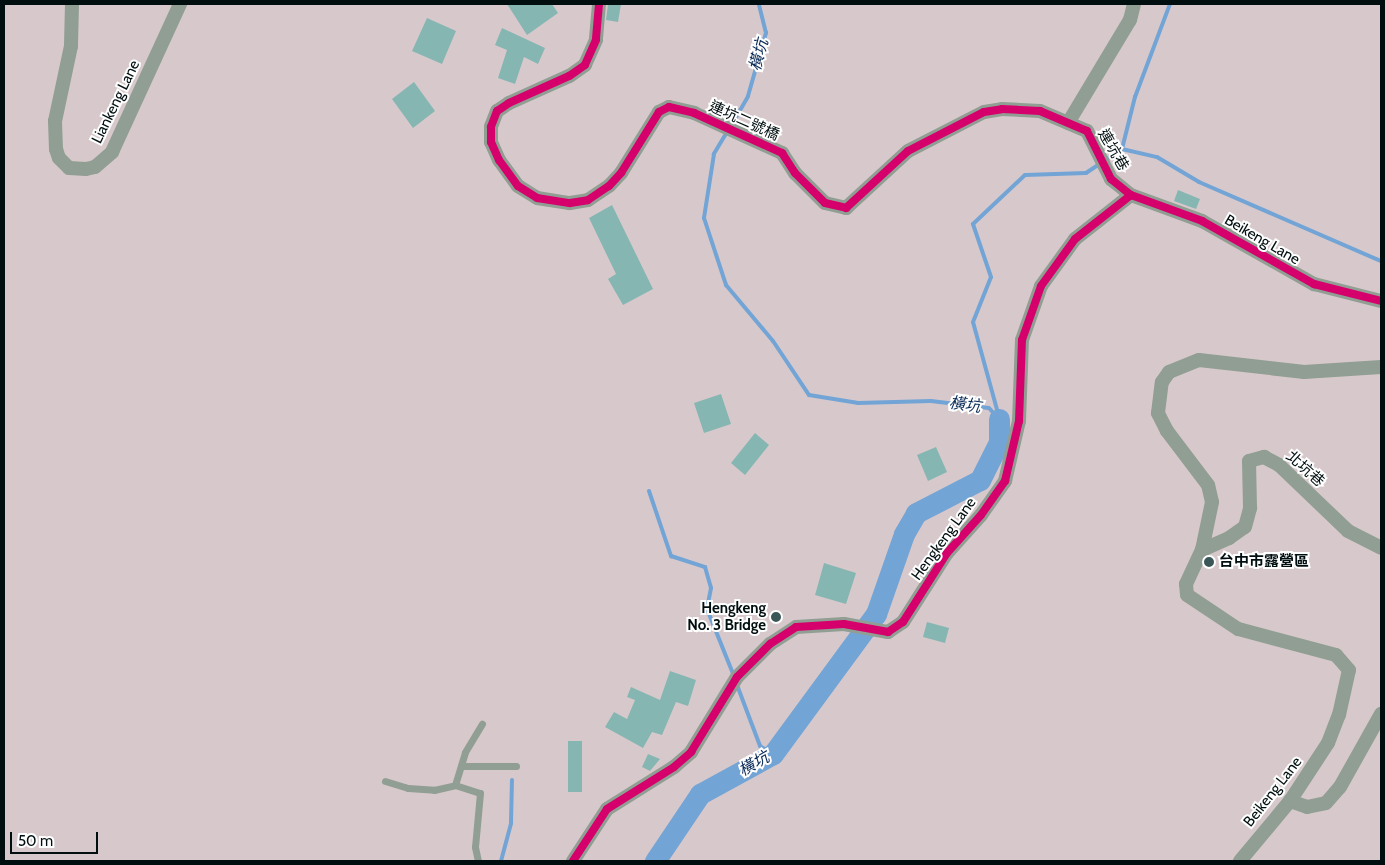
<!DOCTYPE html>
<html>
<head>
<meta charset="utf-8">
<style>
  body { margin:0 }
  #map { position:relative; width:1385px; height:865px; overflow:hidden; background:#aadbdd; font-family:Cabin,"Noto Sans TC",sans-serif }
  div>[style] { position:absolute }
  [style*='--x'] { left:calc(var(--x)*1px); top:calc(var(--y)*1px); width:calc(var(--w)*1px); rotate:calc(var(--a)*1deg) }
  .green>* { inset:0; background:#d7c9cb }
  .stream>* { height:4px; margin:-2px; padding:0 2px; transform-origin:2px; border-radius:2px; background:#73a4d6 }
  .river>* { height:21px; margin:-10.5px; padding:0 10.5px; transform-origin:10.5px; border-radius:10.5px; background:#73a4d6 }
  .building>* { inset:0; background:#86b6b2 }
  .service>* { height:7px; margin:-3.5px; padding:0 3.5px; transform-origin:3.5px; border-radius:3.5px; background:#919e93 }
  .minor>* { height:14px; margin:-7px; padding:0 7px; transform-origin:7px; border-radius:7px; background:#919e93 }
  .cycleway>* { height:8px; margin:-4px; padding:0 4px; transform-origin:4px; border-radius:4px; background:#d6006c }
  .dots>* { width:14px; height:14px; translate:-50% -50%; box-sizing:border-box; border:2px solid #fefefe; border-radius:50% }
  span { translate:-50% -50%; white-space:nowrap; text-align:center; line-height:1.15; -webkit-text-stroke:4px #fefefe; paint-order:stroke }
  .street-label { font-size:15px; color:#000e0f }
  .poi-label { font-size:15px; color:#000e0f; font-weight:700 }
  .left { translate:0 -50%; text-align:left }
  .right { translate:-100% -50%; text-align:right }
  .water-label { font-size:16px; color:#0a2a57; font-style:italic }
  .frame { position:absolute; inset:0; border:5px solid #000e0f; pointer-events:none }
  .scale { position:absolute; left:10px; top:832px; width:88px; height:22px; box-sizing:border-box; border:2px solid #000e0f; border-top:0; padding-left:6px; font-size:15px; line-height:18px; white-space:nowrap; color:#000e0f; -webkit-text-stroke:4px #fefefe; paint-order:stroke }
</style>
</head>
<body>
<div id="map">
  <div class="green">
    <i style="clip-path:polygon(4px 4px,1381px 4px,1381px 861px,4px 861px)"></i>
  </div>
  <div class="stream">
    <i style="--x:731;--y:126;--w:34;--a:-60"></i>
    <i style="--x:748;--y:96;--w:66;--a:-74.1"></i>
    <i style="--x:766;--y:33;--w:30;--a:-104"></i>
    <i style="--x:727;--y:132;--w:26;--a:121"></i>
    <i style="--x:714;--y:154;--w:65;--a:98.9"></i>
    <i style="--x:704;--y:218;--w:71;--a:71.8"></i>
    <i style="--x:726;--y:285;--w:73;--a:50"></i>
    <i style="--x:773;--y:341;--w:65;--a:56.3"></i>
    <i style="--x:809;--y:395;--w:50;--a:9.3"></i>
    <i style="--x:858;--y:403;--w:73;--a:-1.6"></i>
    <i style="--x:931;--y:401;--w:58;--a:6.9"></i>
    <i style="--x:989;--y:408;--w:15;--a:48"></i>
    <i style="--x:1122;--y:149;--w:36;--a:13"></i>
    <i style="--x:1157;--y:157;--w:49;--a:30.8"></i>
    <i style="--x:1199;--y:182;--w:198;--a:23.5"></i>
    <i style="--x:999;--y:417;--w:98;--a:-105.3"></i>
    <i style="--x:973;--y:322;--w:48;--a:-68.2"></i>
    <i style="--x:991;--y:277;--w:56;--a:-108.8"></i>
    <i style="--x:973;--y:224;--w:71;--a:-43.3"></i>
    <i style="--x:1025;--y:175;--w:61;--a:-1.9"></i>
    <i style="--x:1086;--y:173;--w:43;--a:-33.7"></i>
    <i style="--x:1122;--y:149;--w:54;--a:-76"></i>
    <i style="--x:1135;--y:97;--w:99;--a:-69.4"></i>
    <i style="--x:649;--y:491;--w:69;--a:71.3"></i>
    <i style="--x:671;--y:556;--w:36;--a:18"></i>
    <i style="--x:705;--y:567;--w:22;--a:74"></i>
    <i style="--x:711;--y:588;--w:21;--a:101"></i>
    <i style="--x:707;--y:609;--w:72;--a:68.1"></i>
    <i style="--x:737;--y:685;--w:65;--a:69.3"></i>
    <i style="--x:760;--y:746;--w:15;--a:32"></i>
    <i style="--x:501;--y:861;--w:39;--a:-75"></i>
    <i style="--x:511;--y:823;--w:43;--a:-88.7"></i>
  </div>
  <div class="river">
    <i style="--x:655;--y:861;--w:81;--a:-56.1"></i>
    <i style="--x:700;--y:794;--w:83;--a:-28.7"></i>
    <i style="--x:773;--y:754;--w:174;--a:-53.7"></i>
    <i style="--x:876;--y:614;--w:85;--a:-70.7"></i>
    <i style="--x:904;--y:534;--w:24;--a:-60"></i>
    <i style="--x:916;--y:513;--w:72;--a:-27.3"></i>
    <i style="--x:980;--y:480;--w:42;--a:-63.4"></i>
    <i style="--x:999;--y:442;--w:23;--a:-90"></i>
  </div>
  <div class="building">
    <i style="clip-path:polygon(507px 4px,552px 4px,558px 13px,527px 35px)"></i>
    <i style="clip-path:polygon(608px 4px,621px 4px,618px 22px,606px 20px)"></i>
    <i style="clip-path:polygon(427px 18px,456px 31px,442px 64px,412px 51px)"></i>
    <i style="clip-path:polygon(502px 28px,545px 48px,538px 64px,524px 57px,515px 84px,498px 78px,507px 50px,495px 45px)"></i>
    <i style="clip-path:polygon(414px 82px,435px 111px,413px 128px,392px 99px)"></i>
    <i style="clip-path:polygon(1178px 190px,1200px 199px,1196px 209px,1174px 201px)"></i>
    <i style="clip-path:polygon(612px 205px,653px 289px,623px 305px,608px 279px,616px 274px,589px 218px)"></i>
    <i style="clip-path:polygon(721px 394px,731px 424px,704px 433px,694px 403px)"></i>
    <i style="clip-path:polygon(755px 433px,769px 445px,745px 475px,731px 463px)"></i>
    <i style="clip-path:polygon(936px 447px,947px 472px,928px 481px,917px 455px)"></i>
    <i style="clip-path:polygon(824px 563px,856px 573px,846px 604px,815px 595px)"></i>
    <i style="clip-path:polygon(927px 622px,949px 628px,945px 643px,923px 637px)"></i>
    <i style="clip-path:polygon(670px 671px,696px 680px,688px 706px,676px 702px,662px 735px,652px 732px,643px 748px,605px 727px,614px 712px,627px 719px,635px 700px,627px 697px,631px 687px,660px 700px)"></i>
    <i style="clip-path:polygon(568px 741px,582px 741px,582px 792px,568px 792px)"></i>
    <i style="clip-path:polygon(648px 754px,660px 759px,650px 771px,642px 767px)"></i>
  </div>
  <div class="service">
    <i style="--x:461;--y:766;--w:55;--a:0"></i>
    <i style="--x:385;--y:781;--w:24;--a:17"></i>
    <i style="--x:408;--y:788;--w:26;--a:4"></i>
    <i style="--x:434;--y:790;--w:22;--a:-13"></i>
    <i style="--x:455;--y:785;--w:26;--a:18"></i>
    <i style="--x:480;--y:793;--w:54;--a:95.3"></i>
    <i style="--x:475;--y:847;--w:14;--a:78"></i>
    <i style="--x:455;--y:785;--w:34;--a:-73"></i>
    <i style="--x:465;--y:752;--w:33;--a:-59"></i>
  </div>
  <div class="minor">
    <i style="--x:72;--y:4;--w:42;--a:91.4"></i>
    <i style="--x:71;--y:46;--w:77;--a:102"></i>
    <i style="--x:55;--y:121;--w:28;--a:88"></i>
    <i style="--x:56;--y:149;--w:9;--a:72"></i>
    <i style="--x:59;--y:158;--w:14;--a:45"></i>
    <i style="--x:69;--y:168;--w:17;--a:3"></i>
    <i style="--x:86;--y:169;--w:9;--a:-13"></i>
    <i style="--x:95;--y:167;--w:23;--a:-41"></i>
    <i style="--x:112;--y:152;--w:163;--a:-65.3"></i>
    <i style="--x:599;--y:4;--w:36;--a:95"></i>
    <i style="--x:596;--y:40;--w:27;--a:114"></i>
    <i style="--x:585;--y:65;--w:19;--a:145"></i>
    <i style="--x:569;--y:76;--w:66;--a:155.8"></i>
    <i style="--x:509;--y:103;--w:14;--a:146"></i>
    <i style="--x:497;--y:111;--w:17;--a:111"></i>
    <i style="--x:491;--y:127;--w:15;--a:90"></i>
    <i style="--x:491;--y:142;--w:20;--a:66"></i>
    <i style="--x:499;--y:160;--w:32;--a:54"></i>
    <i style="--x:518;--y:186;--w:22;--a:32"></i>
    <i style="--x:537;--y:198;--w:33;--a:9"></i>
    <i style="--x:570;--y:203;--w:18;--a:-9"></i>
    <i style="--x:588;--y:200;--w:25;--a:-34"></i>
    <i style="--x:609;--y:186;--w:18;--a:-47"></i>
    <i style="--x:621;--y:173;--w:72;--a:-58.1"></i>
    <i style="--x:659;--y:112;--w:11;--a:-27"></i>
    <i style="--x:669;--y:107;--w:26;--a:13"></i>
    <i style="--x:694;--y:113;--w:97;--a:24.4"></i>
    <i style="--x:782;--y:153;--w:24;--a:57"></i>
    <i style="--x:795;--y:173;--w:42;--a:45"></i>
    <i style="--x:825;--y:203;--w:22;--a:13"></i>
    <i style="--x:846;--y:208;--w:84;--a:-42.6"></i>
    <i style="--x:908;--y:151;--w:85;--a:-27.2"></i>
    <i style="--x:984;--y:112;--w:18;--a:-9"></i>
    <i style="--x:1002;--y:109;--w:38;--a:3"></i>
    <i style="--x:1040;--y:111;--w:51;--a:23.1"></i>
    <i style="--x:1087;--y:131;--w:54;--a:63.4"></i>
    <i style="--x:1111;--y:179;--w:26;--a:39"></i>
    <i style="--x:1131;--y:195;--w:76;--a:20.1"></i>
    <i style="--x:1202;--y:221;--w:129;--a:29.4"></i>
    <i style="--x:1314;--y:284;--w:69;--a:14.2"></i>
    <i style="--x:1068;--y:123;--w:120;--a:-59"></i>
    <i style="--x:1130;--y:20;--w:16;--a:-76"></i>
    <i style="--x:1202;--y:550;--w:30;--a:-24"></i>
    <i style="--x:1229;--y:538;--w:19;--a:-35"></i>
    <i style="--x:1245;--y:527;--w:20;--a:-75"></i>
    <i style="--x:1250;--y:508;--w:47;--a:-91.2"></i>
    <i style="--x:1249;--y:461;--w:16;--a:-15"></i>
    <i style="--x:1264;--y:457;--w:17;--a:28"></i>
    <i style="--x:1279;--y:465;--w:95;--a:43.7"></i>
    <i style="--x:1348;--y:531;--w:37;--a:27"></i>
    <i style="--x:1290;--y:801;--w:18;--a:19"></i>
    <i style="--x:1307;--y:807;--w:19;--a:-12"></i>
    <i style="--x:1326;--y:803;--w:21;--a:-49"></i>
    <i style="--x:1340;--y:787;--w:84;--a:-60.7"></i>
    <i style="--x:573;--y:861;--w:62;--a:-56.8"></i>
    <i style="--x:607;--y:809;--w:79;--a:-32.1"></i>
    <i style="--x:674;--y:767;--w:23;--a:-41"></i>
    <i style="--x:691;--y:752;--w:88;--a:-58.5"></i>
    <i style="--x:737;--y:677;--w:47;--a:-45"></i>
    <i style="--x:770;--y:644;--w:31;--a:-33"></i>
    <i style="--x:796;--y:627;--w:48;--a:-3.6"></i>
    <i style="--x:844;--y:624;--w:45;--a:10.3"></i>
    <i style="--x:888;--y:632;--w:18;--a:-34"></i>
    <i style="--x:903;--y:622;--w:82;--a:-57.5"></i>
    <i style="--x:947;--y:553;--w:51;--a:-48.2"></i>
    <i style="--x:981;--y:515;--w:42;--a:-54.8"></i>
    <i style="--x:1005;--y:481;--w:62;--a:-76.9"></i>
    <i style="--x:1019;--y:421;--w:81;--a:-87.9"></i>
    <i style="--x:1022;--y:340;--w:57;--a:-70.6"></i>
    <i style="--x:1041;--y:286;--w:58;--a:-54.1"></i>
    <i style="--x:1075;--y:239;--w:71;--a:-38.2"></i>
    <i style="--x:1240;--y:861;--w:78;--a:-50.2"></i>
    <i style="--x:1290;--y:801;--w:69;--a:-56.8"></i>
    <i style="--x:1328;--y:743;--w:30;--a:-69"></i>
    <i style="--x:1339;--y:715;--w:46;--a:-77.5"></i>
    <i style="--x:1349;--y:670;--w:20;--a:-131"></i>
    <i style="--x:1336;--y:655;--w:101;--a:-165.1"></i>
    <i style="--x:1238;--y:629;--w:61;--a:-146.3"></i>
    <i style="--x:1187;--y:595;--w:11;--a:-95"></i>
    <i style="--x:1186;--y:584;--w:38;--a:-65"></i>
    <i style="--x:1202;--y:550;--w:49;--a:-78.2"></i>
    <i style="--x:1212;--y:502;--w:17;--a:-103"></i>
    <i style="--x:1208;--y:485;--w:68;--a:-127.2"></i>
    <i style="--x:1167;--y:431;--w:20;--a:-117"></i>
    <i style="--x:1158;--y:413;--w:31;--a:-83"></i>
    <i style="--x:1162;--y:382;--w:12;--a:-55"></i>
    <i style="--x:1169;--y:372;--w:32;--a:-22"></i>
    <i style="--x:1199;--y:360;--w:106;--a:6.5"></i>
    <i style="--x:1304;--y:372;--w:77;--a:-3.7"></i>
  </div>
  <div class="cycleway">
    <i style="--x:599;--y:4;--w:36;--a:95"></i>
    <i style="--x:596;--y:40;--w:27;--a:114"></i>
    <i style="--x:585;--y:65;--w:19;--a:145"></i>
    <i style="--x:569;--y:76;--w:66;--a:155.8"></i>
    <i style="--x:509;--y:103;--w:14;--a:146"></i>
    <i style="--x:497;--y:111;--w:17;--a:111"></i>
    <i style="--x:491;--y:127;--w:15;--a:90"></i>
    <i style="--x:491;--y:142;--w:20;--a:66"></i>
    <i style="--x:499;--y:160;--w:32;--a:54"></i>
    <i style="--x:518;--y:186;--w:22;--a:32"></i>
    <i style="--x:537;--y:198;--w:33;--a:9"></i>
    <i style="--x:570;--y:203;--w:18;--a:-9"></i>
    <i style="--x:588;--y:200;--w:25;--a:-34"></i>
    <i style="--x:609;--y:186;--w:18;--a:-47"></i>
    <i style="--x:621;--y:173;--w:72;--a:-58.1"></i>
    <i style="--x:659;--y:112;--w:11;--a:-27"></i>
    <i style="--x:669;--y:107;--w:26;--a:13"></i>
    <i style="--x:694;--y:113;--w:97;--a:24.4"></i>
    <i style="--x:782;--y:153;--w:24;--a:57"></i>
    <i style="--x:795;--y:173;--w:42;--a:45"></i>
    <i style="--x:825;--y:203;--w:22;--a:13"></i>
    <i style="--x:846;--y:208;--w:84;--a:-42.6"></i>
    <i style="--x:908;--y:151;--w:85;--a:-27.2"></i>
    <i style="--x:984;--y:112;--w:18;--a:-9"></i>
    <i style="--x:1002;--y:109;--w:38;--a:3"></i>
    <i style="--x:1040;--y:111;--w:51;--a:23.1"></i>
    <i style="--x:1087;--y:131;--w:54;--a:63.4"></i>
    <i style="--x:1111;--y:179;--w:26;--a:39"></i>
    <i style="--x:1131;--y:195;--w:76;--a:20.1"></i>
    <i style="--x:1202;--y:221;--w:129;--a:29.4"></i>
    <i style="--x:1314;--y:284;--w:69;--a:14.2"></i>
    <i style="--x:573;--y:861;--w:62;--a:-56.8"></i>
    <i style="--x:607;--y:809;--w:79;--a:-32.1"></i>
    <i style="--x:674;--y:767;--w:23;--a:-41"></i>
    <i style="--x:691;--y:752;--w:88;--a:-58.5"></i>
    <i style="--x:737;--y:677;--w:47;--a:-45"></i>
    <i style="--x:770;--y:644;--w:31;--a:-33"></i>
    <i style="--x:796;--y:627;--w:48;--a:-3.6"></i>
    <i style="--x:844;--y:624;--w:45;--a:10.3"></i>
    <i style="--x:888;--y:632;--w:18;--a:-34"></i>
    <i style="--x:903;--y:622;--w:82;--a:-57.5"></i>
    <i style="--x:947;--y:553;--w:51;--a:-48.2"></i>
    <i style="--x:981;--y:515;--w:42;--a:-54.8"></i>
    <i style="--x:1005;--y:481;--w:62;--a:-76.9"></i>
    <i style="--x:1019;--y:421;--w:81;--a:-87.9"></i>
    <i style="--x:1022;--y:340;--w:57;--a:-70.6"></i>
    <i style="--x:1041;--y:286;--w:58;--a:-54.1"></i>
    <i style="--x:1075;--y:239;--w:71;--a:-38.2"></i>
  </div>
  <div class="dots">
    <i style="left:1209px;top:562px;background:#3b5657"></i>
    <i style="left:776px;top:617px;background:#3b5657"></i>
  </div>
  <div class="street-label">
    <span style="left:116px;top:102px;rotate:-64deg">Liankeng Lane</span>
    <span style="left:744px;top:121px;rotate:24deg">連坑二號橋</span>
    <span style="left:1113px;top:150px;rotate:60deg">連坑巷</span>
    <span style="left:1262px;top:240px;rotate:30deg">Beikeng Lane</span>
    <span style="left:1305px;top:469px;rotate:42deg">北坑巷</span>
    <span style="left:944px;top:539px;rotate:-54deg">Hengkeng Lane</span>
    <span style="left:1273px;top:792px;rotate:-52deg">Beikeng Lane</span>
  </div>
  <div class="poi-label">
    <span class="left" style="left:1219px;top:562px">台中市露營區</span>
    <span class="right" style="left:766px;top:617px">Hengkeng<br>No. 3 Bridge</span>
  </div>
  <div class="water-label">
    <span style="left:759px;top:55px;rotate:-75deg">橫坑</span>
    <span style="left:965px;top:405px;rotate:8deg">橫坑</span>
    <span style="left:754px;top:764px;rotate:-30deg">橫坑</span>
  </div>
  <div class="frame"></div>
  <div class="scale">50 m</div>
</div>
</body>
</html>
